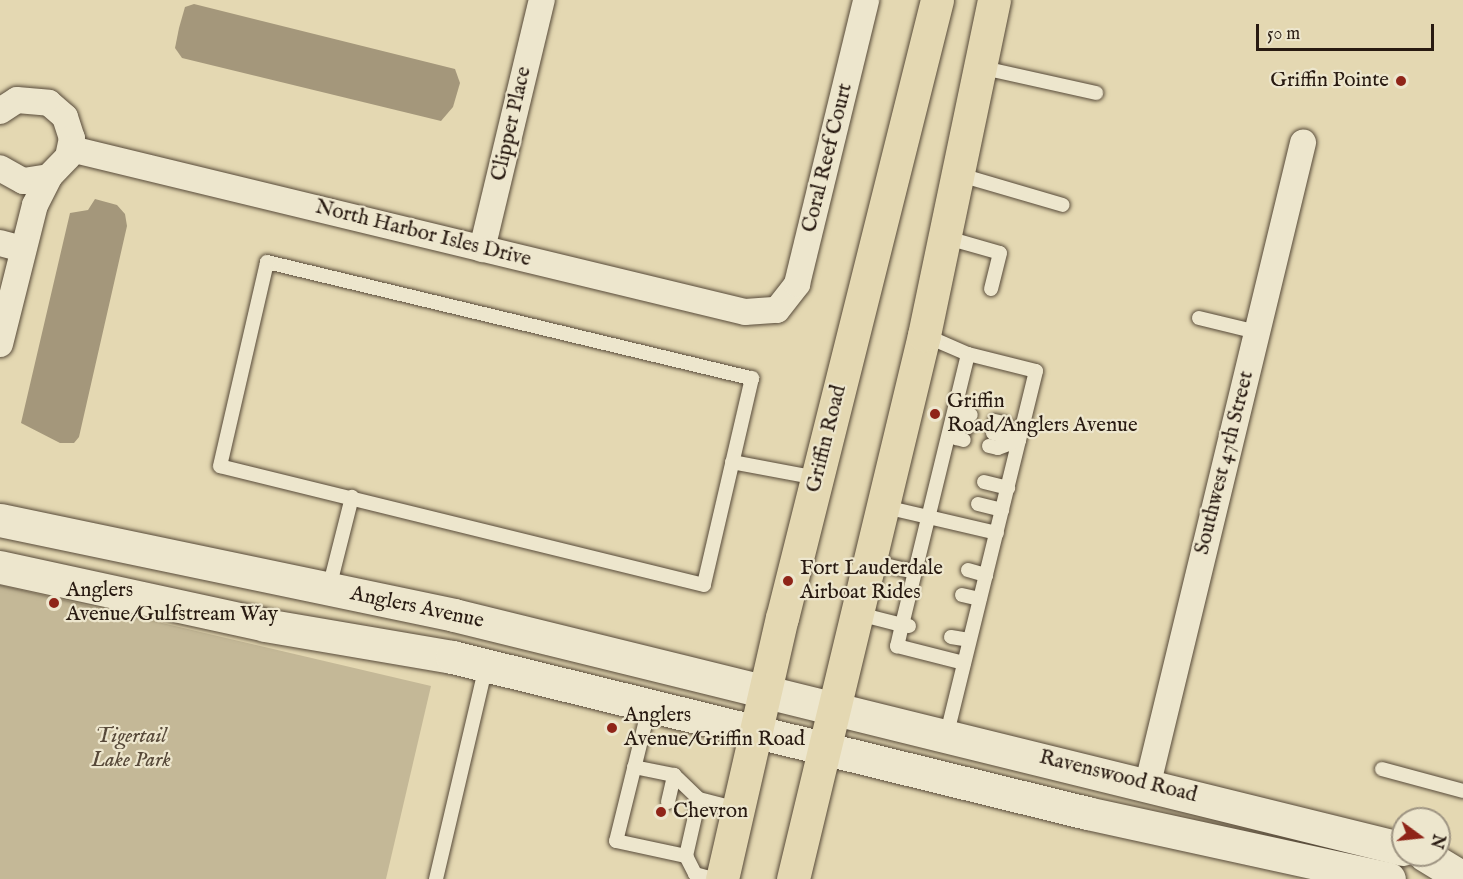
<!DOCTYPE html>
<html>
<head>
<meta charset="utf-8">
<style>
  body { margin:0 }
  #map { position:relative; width:1463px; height:879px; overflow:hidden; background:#e4d8b2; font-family:"IM FELL English",serif }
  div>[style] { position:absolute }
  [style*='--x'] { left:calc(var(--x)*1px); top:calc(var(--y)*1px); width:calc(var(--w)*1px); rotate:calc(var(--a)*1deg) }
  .green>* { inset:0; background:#c4b897 }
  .water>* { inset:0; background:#a4977b }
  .roads { filter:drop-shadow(0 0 2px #574a39) drop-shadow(0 0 2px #574a39) }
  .lane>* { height:14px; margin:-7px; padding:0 7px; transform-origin:7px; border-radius:7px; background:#ede6cd }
  .street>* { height:26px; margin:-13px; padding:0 13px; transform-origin:13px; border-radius:13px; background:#ede6cd }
  .secondary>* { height:33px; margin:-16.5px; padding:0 16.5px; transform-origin:16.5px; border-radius:16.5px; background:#ede6cd }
  .primary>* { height:33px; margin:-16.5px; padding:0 16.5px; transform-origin:16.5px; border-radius:16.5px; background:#e4d8b2 }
  .dots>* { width:16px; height:16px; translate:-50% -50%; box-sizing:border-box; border:3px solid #ede6cd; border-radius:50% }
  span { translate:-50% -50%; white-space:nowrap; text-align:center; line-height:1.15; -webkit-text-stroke:4.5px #ede6cd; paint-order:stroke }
  .poi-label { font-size:21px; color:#281a11 }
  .right { translate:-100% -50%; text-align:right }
  .left { translate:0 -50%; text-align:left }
  .street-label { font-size:21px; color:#281a11 }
  .park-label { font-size:21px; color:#574939; font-style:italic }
  .north { position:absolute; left:1391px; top:807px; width:60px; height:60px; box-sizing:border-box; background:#ede6cd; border:2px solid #9e9482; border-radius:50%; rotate:105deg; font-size:16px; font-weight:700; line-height:24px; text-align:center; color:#281a11 }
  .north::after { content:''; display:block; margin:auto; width:21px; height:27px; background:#8f2418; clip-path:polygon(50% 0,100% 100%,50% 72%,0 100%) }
  .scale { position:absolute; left:1256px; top:24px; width:178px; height:27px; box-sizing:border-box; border:3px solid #281a11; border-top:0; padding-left:8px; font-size:18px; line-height:21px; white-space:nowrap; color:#281a11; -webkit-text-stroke:4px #ede6cd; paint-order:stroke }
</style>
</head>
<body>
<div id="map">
  <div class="green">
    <i style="clip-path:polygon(0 585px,431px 686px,386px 879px,0 879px)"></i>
  </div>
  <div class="water">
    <i style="clip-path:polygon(194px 4px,455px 69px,460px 83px,453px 107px,441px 121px,182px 58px,175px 48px,179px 28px,185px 7px)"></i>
    <i style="clip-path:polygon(95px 199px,117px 205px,125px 214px,127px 226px,79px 437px,74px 443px,60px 443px,21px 423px,70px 213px,88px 210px)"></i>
  </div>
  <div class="roads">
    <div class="lane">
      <i style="--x:979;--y:67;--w:120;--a:12.5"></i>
      <i style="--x:957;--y:174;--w:110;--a:16.3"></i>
      <i style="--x:944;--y:237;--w:58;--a:15.9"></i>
      <i style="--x:1000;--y:253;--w:37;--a:104"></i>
      <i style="--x:267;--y:262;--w:499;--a:13.5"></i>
      <i style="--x:752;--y:378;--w:212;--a:103.1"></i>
      <i style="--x:704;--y:585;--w:498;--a:-166.2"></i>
      <i style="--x:220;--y:466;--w:209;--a:-77"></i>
      <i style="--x:1199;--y:318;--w:60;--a:13.6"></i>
      <i style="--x:924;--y:335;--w:48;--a:23.4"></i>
      <i style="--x:968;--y:354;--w:70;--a:14"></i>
      <i style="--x:1036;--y:371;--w:374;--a:103.8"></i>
      <i style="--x:995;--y:421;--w:9;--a:13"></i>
      <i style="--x:1004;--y:423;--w:23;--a:49"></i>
      <i style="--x:952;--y:422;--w:17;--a:73"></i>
      <i style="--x:957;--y:438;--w:7;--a:16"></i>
      <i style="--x:952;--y:422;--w:15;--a:-37"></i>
      <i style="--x:964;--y:413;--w:7;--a:16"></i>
      <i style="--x:952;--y:422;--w:17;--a:17"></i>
      <i style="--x:993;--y:433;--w:27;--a:15"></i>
      <i style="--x:989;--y:446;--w:9;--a:13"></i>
      <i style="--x:998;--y:448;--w:22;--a:-21"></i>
      <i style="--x:732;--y:462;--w:86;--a:10.7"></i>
      <i style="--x:984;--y:482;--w:25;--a:14"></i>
      <i style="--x:978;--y:504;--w:25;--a:14"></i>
      <i style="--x:881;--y:506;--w:119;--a:13.1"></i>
      <i style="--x:868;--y:561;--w:48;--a:13.2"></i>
      <i style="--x:968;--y:570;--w:19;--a:16"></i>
      <i style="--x:329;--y:588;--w:94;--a:-75.8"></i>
      <i style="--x:962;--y:595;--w:18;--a:13"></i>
      <i style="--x:855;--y:613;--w:49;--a:14.3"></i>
      <i style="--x:902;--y:625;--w:22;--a:103"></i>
      <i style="--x:897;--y:646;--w:69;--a:14.2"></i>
      <i style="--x:909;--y:626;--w:7;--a:-172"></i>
      <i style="--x:902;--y:625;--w:279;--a:-76.3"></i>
      <i style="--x:951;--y:637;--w:18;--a:9"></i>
      <i style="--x:650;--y:704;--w:141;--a:103.9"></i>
      <i style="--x:616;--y:841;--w:72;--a:12.1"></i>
      <i style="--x:686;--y:856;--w:58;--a:-77.2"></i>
      <i style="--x:699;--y:799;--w:40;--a:14.4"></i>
      <i style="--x:634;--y:767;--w:41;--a:11.3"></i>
      <i style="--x:674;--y:775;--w:35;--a:44"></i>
      <i style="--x:1382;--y:769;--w:84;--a:15.2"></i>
      <i style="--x:668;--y:802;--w:28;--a:-77"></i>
      <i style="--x:686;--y:856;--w:20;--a:63"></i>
      <i style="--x:695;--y:874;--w:20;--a:15"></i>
      <i style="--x:436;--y:879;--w:220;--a:-76.8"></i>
    </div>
    <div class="street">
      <i style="--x:0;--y:111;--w:20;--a:-33"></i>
      <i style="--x:17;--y:100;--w:32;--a:5"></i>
      <i style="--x:49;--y:103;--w:21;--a:41"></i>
      <i style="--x:65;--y:117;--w:22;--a:72"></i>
      <i style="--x:72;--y:138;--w:19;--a:102"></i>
      <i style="--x:68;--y:157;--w:28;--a:134"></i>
      <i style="--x:49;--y:177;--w:26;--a:171"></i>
      <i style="--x:23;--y:181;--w:26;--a:-151"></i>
      <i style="--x:71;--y:149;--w:693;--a:13.6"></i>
      <i style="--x:745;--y:312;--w:32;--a:-4"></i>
      <i style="--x:777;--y:310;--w:33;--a:-52"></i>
      <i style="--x:797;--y:284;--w:292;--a:-76.3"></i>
      <i style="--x:0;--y:243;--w:24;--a:15"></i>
      <i style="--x:482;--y:249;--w:256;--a:-76.5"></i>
      <i style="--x:0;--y:344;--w:143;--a:-75.9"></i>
      <i style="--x:35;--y:205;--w:31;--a:-63"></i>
      <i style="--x:1148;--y:783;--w:659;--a:-76.39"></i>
    </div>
    <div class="secondary">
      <i style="--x:0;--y:520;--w:464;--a:11.8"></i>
      <i style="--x:454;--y:615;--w:977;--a:13.85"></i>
      <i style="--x:0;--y:567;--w:271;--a:12.3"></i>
      <i style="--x:265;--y:625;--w:190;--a:9.7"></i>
      <i style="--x:452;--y:657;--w:654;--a:13.8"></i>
      <i style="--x:1087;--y:813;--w:309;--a:12.3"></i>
      <i style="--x:1425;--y:855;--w:44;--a:31.2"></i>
    </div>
    <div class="primary">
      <i style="--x:722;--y:879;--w:268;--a:-77.1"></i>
      <i style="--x:782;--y:618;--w:637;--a:-75.92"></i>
      <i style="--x:793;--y:879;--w:560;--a:-76.46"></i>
      <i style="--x:924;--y:335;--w:342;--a:-78.2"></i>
    </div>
  </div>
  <div class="dots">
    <i style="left:1401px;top:81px;background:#8f2418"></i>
    <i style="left:935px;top:414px;background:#8f2418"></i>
    <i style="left:788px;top:581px;background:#8f2418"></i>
    <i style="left:54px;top:603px;background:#8f2418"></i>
    <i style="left:612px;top:728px;background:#8f2418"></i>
    <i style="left:661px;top:812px;background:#8f2418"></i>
  </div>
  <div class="poi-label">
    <span class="right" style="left:1389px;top:81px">Griffin Pointe</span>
    <span class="left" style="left:947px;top:414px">Griffin<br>Road/Anglers Avenue</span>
    <span class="left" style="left:800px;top:581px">Fort Lauderdale<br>Airboat Rides</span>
    <span class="left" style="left:66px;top:603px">Anglers<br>Avenue/Gulfstream Way</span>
    <span class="left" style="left:624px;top:728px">Anglers<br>Avenue/Griffin Road</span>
    <span class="left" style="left:673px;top:812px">Chevron</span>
  </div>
  <div class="street-label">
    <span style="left:512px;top:124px;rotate:-77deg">Clipper Place</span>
    <span style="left:828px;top:158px;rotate:-76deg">Coral Reef Court</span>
    <span style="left:423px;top:234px;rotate:14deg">North Harbor Isles Drive</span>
    <span style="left:827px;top:439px;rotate:-76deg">Griffin Road</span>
    <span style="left:1225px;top:463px;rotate:-76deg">Southwest 47th Street</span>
    <span style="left:417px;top:608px;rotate:12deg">Anglers Avenue</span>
    <span style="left:1118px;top:777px;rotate:14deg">Ravenswood Road</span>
  </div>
  <div class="park-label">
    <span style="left:131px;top:749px">Tigertail<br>Lake Park</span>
  </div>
  <div class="north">N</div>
  <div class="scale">50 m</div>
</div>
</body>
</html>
